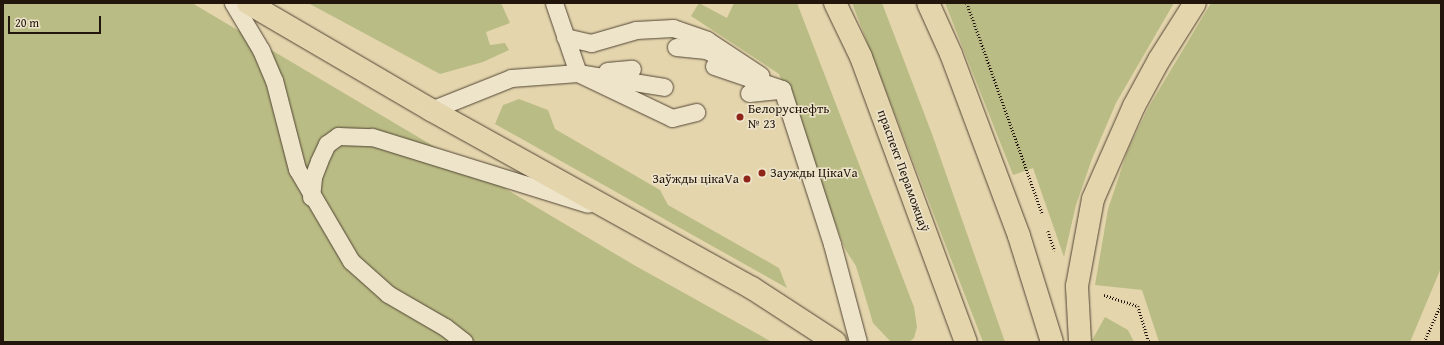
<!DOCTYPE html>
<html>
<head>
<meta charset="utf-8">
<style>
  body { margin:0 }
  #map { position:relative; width:1444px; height:345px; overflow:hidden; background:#e4d5ad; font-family:"Gentium Book Plus",serif }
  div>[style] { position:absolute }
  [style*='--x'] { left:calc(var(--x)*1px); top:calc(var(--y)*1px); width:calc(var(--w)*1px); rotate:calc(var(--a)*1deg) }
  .green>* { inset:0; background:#babc85 }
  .path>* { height:2.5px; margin-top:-1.25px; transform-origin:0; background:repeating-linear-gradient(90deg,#21150c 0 1px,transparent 0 3px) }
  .roads { filter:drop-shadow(0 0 1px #524534) drop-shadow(0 0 1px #524534) }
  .lane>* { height:17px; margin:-8.5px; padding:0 8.5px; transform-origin:8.5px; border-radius:8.5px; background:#ede4ca }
  .primary>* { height:22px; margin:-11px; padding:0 11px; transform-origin:11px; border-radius:11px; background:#e4d5ad }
  .highway>* { height:22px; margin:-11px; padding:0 11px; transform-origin:11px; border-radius:11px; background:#e4d5ad }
  .dots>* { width:11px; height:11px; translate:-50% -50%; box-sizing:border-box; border:2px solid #ede4ca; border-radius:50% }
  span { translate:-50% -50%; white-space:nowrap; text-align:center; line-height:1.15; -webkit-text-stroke:3px #ede4ca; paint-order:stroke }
  .poi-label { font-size:13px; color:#21150c }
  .left { translate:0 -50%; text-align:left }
  .right { translate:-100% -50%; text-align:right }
  .street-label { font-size:13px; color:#21150c }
  .frame { position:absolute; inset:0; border:4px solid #21150c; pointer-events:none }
  .scale { position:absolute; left:8px; top:16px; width:93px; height:18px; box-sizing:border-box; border:2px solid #21150c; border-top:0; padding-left:5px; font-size:12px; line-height:14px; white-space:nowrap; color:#21150c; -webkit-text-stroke:3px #ede4ca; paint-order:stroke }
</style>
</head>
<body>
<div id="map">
  <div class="green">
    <i style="clip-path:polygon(3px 3px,192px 3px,634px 265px,772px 342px,3px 342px)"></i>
    <i style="clip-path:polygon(308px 3px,501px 3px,510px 23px,486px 32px,490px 45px,505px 43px,509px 50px,483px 62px,440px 74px)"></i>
    <i style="clip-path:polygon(699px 3px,727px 18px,734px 3px,797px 3px,914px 307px,917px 327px,914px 338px,909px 342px,891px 342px,873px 323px,856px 266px,845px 249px,779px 74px,691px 16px)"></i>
    <i style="clip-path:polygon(852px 3px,882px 3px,932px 134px,1005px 342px,983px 342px)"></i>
    <i style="clip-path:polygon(945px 3px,1174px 3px,1116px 103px,1092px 159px,1076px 205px,1064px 257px,1033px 168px,1013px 175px)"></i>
    <i style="clip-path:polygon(1211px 3px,1441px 3px,1441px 268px,1410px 342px,1159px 342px,1142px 290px,1095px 285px,1108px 209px,1127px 152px,1148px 108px)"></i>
    <i style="clip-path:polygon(519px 99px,548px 110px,555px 129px,660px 190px,668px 205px,779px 268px,787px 288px,495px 124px,503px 105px)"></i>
    <i style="clip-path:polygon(1105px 317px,1128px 330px,1134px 342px,1091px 342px)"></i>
  </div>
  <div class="path">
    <i style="--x:967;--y:3;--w:223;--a:70.3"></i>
    <i style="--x:1048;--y:231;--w:21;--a:71"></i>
    <i style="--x:1104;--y:295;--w:36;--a:18"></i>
    <i style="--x:1138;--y:306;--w:38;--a:73"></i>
    <i style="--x:1424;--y:342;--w:42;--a:-65.9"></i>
  </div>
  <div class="roads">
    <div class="lane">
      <i style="--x:233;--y:3;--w:55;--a:59.2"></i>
      <i style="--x:261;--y:50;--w:33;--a:67"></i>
      <i style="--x:274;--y:80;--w:92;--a:75.5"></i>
      <i style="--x:297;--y:169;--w:107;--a:59.6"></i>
      <i style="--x:351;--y:261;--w:50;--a:41.7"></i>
      <i style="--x:388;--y:294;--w:66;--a:30.1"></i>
      <i style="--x:445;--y:327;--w:24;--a:38"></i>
      <i style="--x:554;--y:3;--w:74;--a:71.1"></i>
      <i style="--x:578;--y:73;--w:104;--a:25.6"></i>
      <i style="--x:672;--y:118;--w:25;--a:-14"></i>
      <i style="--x:565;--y:37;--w:27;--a:13"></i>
      <i style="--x:591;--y:43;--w:47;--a:-16.1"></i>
      <i style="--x:636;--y:30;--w:37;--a:-3"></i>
      <i style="--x:673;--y:28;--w:36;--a:19"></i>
      <i style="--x:707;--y:40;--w:64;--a:33.4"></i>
      <i style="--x:676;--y:47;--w:30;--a:6"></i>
      <i style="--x:706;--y:50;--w:11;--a:27"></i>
      <i style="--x:714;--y:66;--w:72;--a:18.7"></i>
      <i style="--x:782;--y:89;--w:163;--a:72.1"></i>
      <i style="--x:832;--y:244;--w:101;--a:75.1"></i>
      <i style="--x:607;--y:71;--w:25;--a:-5"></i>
      <i style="--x:749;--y:93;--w:27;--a:-6"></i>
      <i style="--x:431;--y:110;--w:86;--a:-21.8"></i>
      <i style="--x:511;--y:78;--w:67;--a:-4.3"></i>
      <i style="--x:578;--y:73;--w:87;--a:9.2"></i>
      <i style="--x:311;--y:197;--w:20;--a:-84"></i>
      <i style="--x:313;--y:177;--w:17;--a:-69"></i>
      <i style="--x:319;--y:161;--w:19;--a:-65"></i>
      <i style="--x:327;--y:144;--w:14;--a:-36"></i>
      <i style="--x:338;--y:136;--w:34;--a:2"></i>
      <i style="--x:372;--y:137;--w:226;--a:17.2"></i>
    </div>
    <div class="primary">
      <i style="--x:835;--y:3;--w:60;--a:64.3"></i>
      <i style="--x:861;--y:57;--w:304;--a:69.8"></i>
      <i style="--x:928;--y:3;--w:56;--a:65.7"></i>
      <i style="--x:951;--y:54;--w:194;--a:69.5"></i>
      <i style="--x:1019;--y:236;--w:111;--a:72.7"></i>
    </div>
    <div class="highway">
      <i style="--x:248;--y:3;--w:212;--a:30.3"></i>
      <i style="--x:431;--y:110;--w:367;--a:29"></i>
      <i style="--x:752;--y:288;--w:99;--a:33"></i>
      <i style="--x:1080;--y:342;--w:56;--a:-93.1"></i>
      <i style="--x:1077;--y:286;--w:88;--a:-79.6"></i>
      <i style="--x:1093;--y:199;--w:102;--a:-66.2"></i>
      <i style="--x:1134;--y:106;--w:52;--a:-61.5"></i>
      <i style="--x:1159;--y:60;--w:67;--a:-57.7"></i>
    </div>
  </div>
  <div class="dots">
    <i style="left:740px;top:117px;background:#8f2418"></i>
    <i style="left:762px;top:173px;background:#8f2418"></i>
    <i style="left:747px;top:179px;background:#8f2418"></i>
  </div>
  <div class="poi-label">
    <span class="left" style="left:748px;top:117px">Белоруснефть<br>№ 23</span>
    <span class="left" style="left:770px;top:173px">Заужды ЦікаVа</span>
    <span class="right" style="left:739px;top:179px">Заўжды цікаVа</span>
  </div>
  <div class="street-label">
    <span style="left:903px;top:171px;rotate:70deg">праспект Пераможцаў</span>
  </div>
  <div class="frame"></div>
  <div class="scale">20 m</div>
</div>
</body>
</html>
